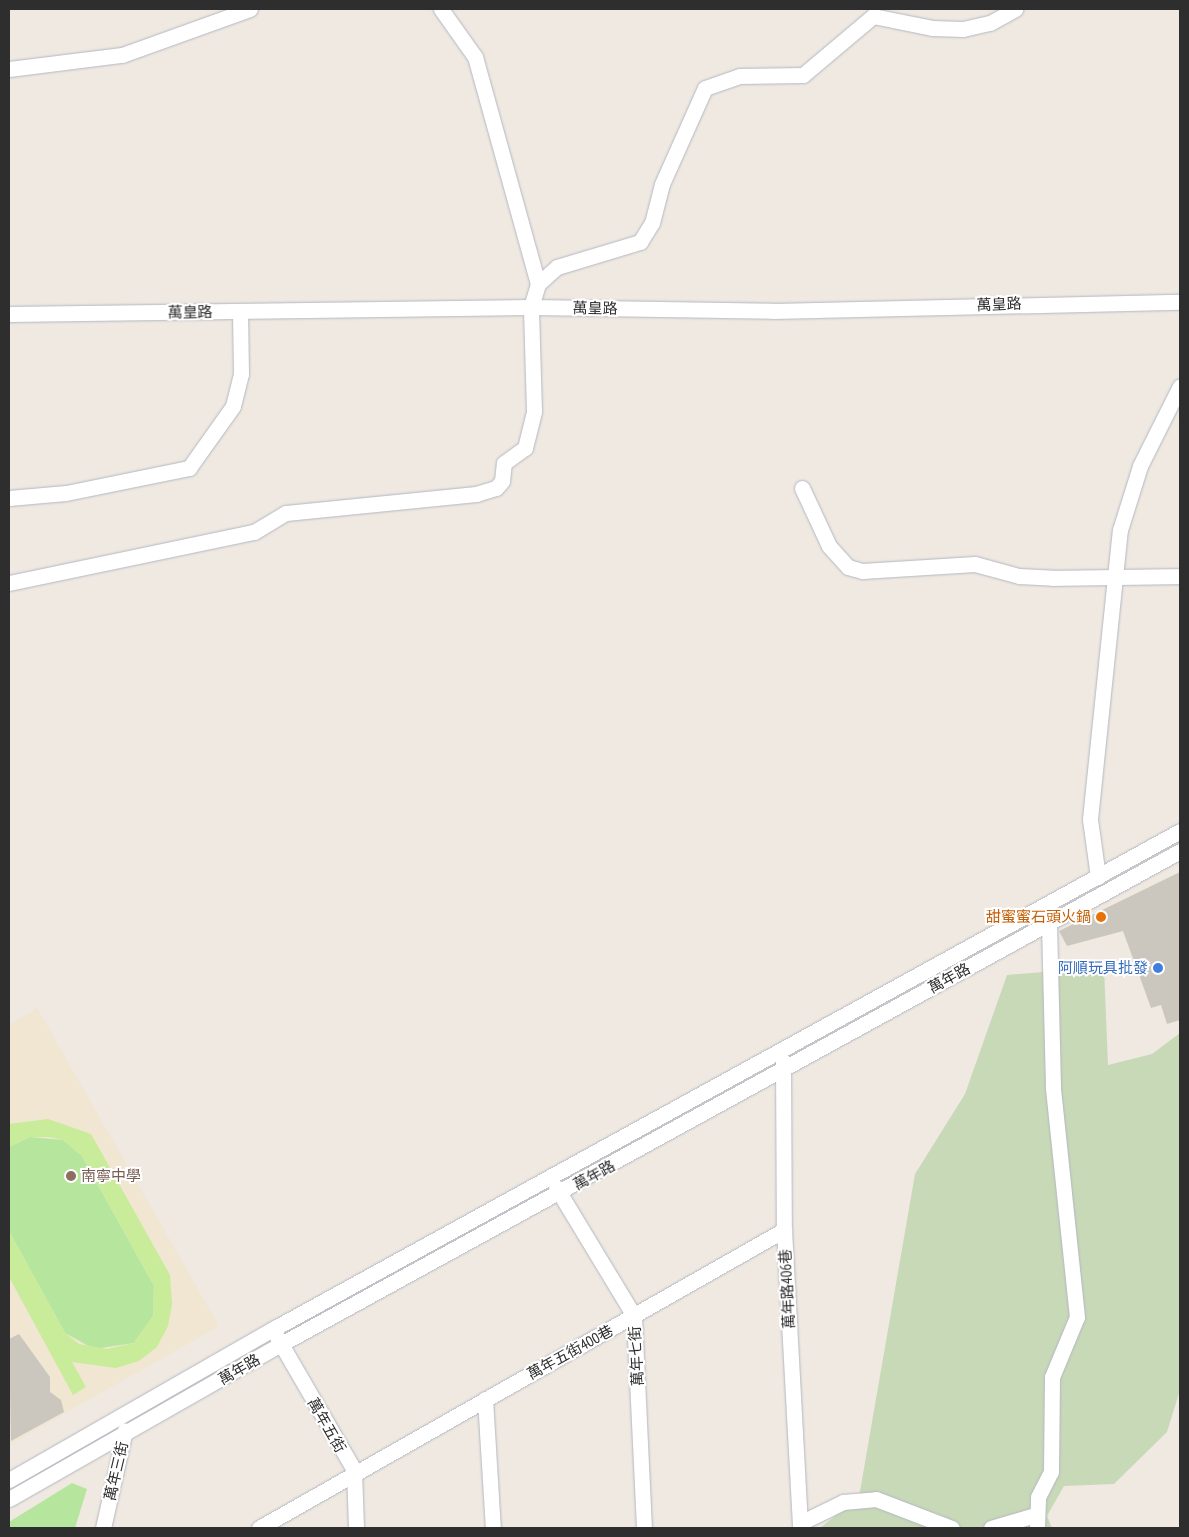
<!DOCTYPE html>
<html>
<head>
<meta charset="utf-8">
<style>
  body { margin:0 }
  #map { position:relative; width:1189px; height:1537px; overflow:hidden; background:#efe9e1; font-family:"PT Sans Narrow","Noto Sans TC",sans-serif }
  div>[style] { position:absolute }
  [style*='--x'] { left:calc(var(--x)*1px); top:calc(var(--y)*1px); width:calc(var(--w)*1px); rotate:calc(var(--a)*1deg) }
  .education>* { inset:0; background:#f0e6d1 }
  .green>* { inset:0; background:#b6e59e }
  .cemetery>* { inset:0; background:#c8d9b8 }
  .pitch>* { inset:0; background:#c9ec9a }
  .building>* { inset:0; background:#cbc7bf }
  .roads { filter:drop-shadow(0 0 1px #b4b7c1) drop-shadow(0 0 1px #b4b7c1) }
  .minor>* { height:15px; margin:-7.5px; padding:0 7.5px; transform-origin:7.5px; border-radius:7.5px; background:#fff }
  .dots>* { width:14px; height:14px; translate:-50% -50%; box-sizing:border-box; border:2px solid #fff; border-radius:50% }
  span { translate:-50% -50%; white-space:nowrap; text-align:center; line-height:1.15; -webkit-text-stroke:4px #fff; paint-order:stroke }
  .street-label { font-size:15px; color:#2e2e2e }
  .food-label { font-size:15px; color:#c56008 }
  .right { translate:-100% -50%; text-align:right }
  .shop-label { font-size:15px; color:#366cbe }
  .education-label { font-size:15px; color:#785e54 }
  .left { translate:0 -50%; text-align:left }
  .frame { position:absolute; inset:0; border:10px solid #2e2e2e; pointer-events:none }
</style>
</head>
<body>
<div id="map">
  <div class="education">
    <i style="clip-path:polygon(37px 1008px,219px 1326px,9px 1445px,9px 1025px)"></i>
  </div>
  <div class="green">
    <i style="clip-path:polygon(30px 1137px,63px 1140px,82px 1156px,154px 1286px,153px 1316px,134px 1343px,94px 1349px,65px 1333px,9px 1231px,9px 1147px)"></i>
    <i style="clip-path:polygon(72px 1483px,87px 1489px,75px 1528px,9px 1528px,9px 1522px)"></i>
  </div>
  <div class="cemetery">
    <i style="clip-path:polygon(1104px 967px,1108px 1065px,1152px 1054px,1180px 1033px,1180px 1390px,1167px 1432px,1114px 1484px,1064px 1486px,1047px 1516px,1052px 1528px,820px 1528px,859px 1497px,915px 1174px,965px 1094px,1007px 975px)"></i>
  </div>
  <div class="pitch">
    <i style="clip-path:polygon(48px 1119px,91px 1134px,170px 1275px,172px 1304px,168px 1326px,157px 1347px,139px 1361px,116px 1368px,72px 1362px,86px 1387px,73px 1395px,9px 1277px,9px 1231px,65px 1333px,79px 1344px,107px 1349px,134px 1343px,153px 1316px,154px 1286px,82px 1156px,63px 1140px,49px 1137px,30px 1137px,9px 1147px,9px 1124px)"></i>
  </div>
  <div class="building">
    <i style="clip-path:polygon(1180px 872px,1180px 1020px,1167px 1024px,1161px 1005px,1151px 1008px,1123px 931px,1067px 946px,1059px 931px)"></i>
    <i style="clip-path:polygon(19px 1334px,50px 1377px,50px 1392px,61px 1400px,64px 1412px,11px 1441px,9px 1339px)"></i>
  </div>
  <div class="roads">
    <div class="minor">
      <i style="--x:9;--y:69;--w:114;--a:-7.1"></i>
      <i style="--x:122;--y:55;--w:136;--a:-19.8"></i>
      <i style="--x:538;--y:284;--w:25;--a:-42"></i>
      <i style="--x:557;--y:267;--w:87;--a:-16.8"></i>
      <i style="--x:640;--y:242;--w:22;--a:-58"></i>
      <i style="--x:652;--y:223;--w:40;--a:-75.6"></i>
      <i style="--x:662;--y:184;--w:105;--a:-65.9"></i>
      <i style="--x:705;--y:88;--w:37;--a:-19"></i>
      <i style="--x:740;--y:76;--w:63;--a:-0.9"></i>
      <i style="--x:803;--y:75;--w:92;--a:-40.1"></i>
      <i style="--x:873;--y:16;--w:60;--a:11.5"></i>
      <i style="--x:932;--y:28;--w:31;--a:2"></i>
      <i style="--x:963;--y:29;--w:28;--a:-13"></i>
      <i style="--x:990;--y:23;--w:29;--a:-29"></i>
      <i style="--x:9;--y:314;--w:522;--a:-0.77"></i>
      <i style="--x:531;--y:307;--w:242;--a:0.9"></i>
      <i style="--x:773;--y:311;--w:407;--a:-1.3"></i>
      <i style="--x:802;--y:488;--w:64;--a:65"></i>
      <i style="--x:829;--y:546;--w:28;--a:48"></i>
      <i style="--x:848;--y:567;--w:15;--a:16"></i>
      <i style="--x:862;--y:571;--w:113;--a:-3.5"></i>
      <i style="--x:975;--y:564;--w:46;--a:15.3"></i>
      <i style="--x:1019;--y:576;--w:34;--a:3"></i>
      <i style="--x:1053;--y:578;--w:127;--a:-0.9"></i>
      <i style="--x:9;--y:498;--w:57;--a:-5"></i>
      <i style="--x:66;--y:493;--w:126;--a:-11.5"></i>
      <i style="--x:189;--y:468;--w:76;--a:-54.6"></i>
      <i style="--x:233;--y:406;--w:33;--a:-76"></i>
      <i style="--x:241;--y:374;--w:63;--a:-90.9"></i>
      <i style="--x:9;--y:583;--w:250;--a:-11.8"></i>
      <i style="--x:254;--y:532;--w:37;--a:-31"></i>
      <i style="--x:286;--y:513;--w:191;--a:-5.7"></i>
      <i style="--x:476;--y:494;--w:21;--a:-17"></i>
      <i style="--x:496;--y:488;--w:9;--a:-49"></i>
      <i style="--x:502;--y:481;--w:18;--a:-84"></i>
      <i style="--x:504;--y:463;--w:26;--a:-36"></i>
      <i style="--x:525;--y:448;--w:38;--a:-76"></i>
      <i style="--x:534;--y:411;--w:104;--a:-91.7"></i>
      <i style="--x:531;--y:307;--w:24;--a:-73"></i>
      <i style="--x:538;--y:284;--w:236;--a:-105.5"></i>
      <i style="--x:475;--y:57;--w:59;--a:-125.3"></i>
      <i style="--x:1098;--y:877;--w:59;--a:-97.9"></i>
      <i style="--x:1090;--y:819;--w:291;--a:-84.1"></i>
      <i style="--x:1120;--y:530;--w:67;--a:-72.6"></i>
      <i style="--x:1140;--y:466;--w:89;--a:-63.4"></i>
      <i style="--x:783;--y:1061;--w:169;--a:89.7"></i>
      <i style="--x:784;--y:1230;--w:298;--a:86.9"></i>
      <i style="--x:556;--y:1187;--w:151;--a:58.8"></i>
      <i style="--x:634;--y:1316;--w:212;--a:87.3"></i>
      <i style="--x:277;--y:1337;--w:154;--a:59.9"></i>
      <i style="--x:354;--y:1470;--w:58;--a:88"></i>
      <i style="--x:485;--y:1399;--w:129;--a:86.5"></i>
      <i style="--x:9;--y:1480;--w:304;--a:-29.8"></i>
      <i style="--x:273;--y:1329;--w:1035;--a:-28.77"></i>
      <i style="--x:9;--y:1499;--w:313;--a:-29.7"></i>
      <i style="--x:281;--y:1344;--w:1025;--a:-28.74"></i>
      <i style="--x:800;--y:1523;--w:48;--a:-26"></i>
      <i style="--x:843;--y:1502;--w:33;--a:-5"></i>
      <i style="--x:876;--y:1499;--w:81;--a:20.9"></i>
      <i style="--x:103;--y:1528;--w:100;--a:-77.3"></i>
      <i style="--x:259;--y:1528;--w:604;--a:-29.58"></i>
      <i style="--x:991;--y:1528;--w:46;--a:-16.5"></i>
      <i style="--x:1037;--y:1528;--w:31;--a:-88"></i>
      <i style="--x:1038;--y:1497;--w:28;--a:-63"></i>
      <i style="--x:1051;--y:1472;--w:95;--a:-89.4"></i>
      <i style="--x:1052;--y:1377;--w:65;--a:-67.4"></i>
      <i style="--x:1077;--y:1317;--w:231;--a:-96"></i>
      <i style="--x:1053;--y:1087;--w:164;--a:-91.4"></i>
    </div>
  </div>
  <div class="dots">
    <i style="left:1101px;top:917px;background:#e8710a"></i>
    <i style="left:1158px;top:968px;background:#3f7fe0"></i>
    <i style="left:71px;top:1176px;background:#8d6e63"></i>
  </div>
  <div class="street-label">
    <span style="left:999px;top:304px;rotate:-2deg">萬皇路</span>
    <span style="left:595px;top:308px;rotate:1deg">萬皇路</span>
    <span style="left:190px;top:312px;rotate:-1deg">萬皇路</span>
    <span style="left:949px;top:978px;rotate:-29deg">萬年路</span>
    <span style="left:594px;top:1175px;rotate:-29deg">萬年路</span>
    <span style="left:787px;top:1289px;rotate:-93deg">萬年路406巷</span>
    <span style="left:570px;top:1352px;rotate:-29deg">萬年五街400巷</span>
    <span style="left:636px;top:1356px;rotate:-93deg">萬年七街</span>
    <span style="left:239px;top:1369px;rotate:-30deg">萬年路</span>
    <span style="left:327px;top:1425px;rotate:60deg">萬年五街</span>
    <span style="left:116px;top:1471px;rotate:-77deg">萬年三街</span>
  </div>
  <div class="food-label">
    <span class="right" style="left:1091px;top:917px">甜蜜蜜石頭火鍋</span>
  </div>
  <div class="shop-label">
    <span class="right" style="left:1148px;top:968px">阿順玩具批發</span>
  </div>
  <div class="education-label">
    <span class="left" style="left:81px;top:1176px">南寧中學</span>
  </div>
  <div class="frame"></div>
</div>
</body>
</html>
